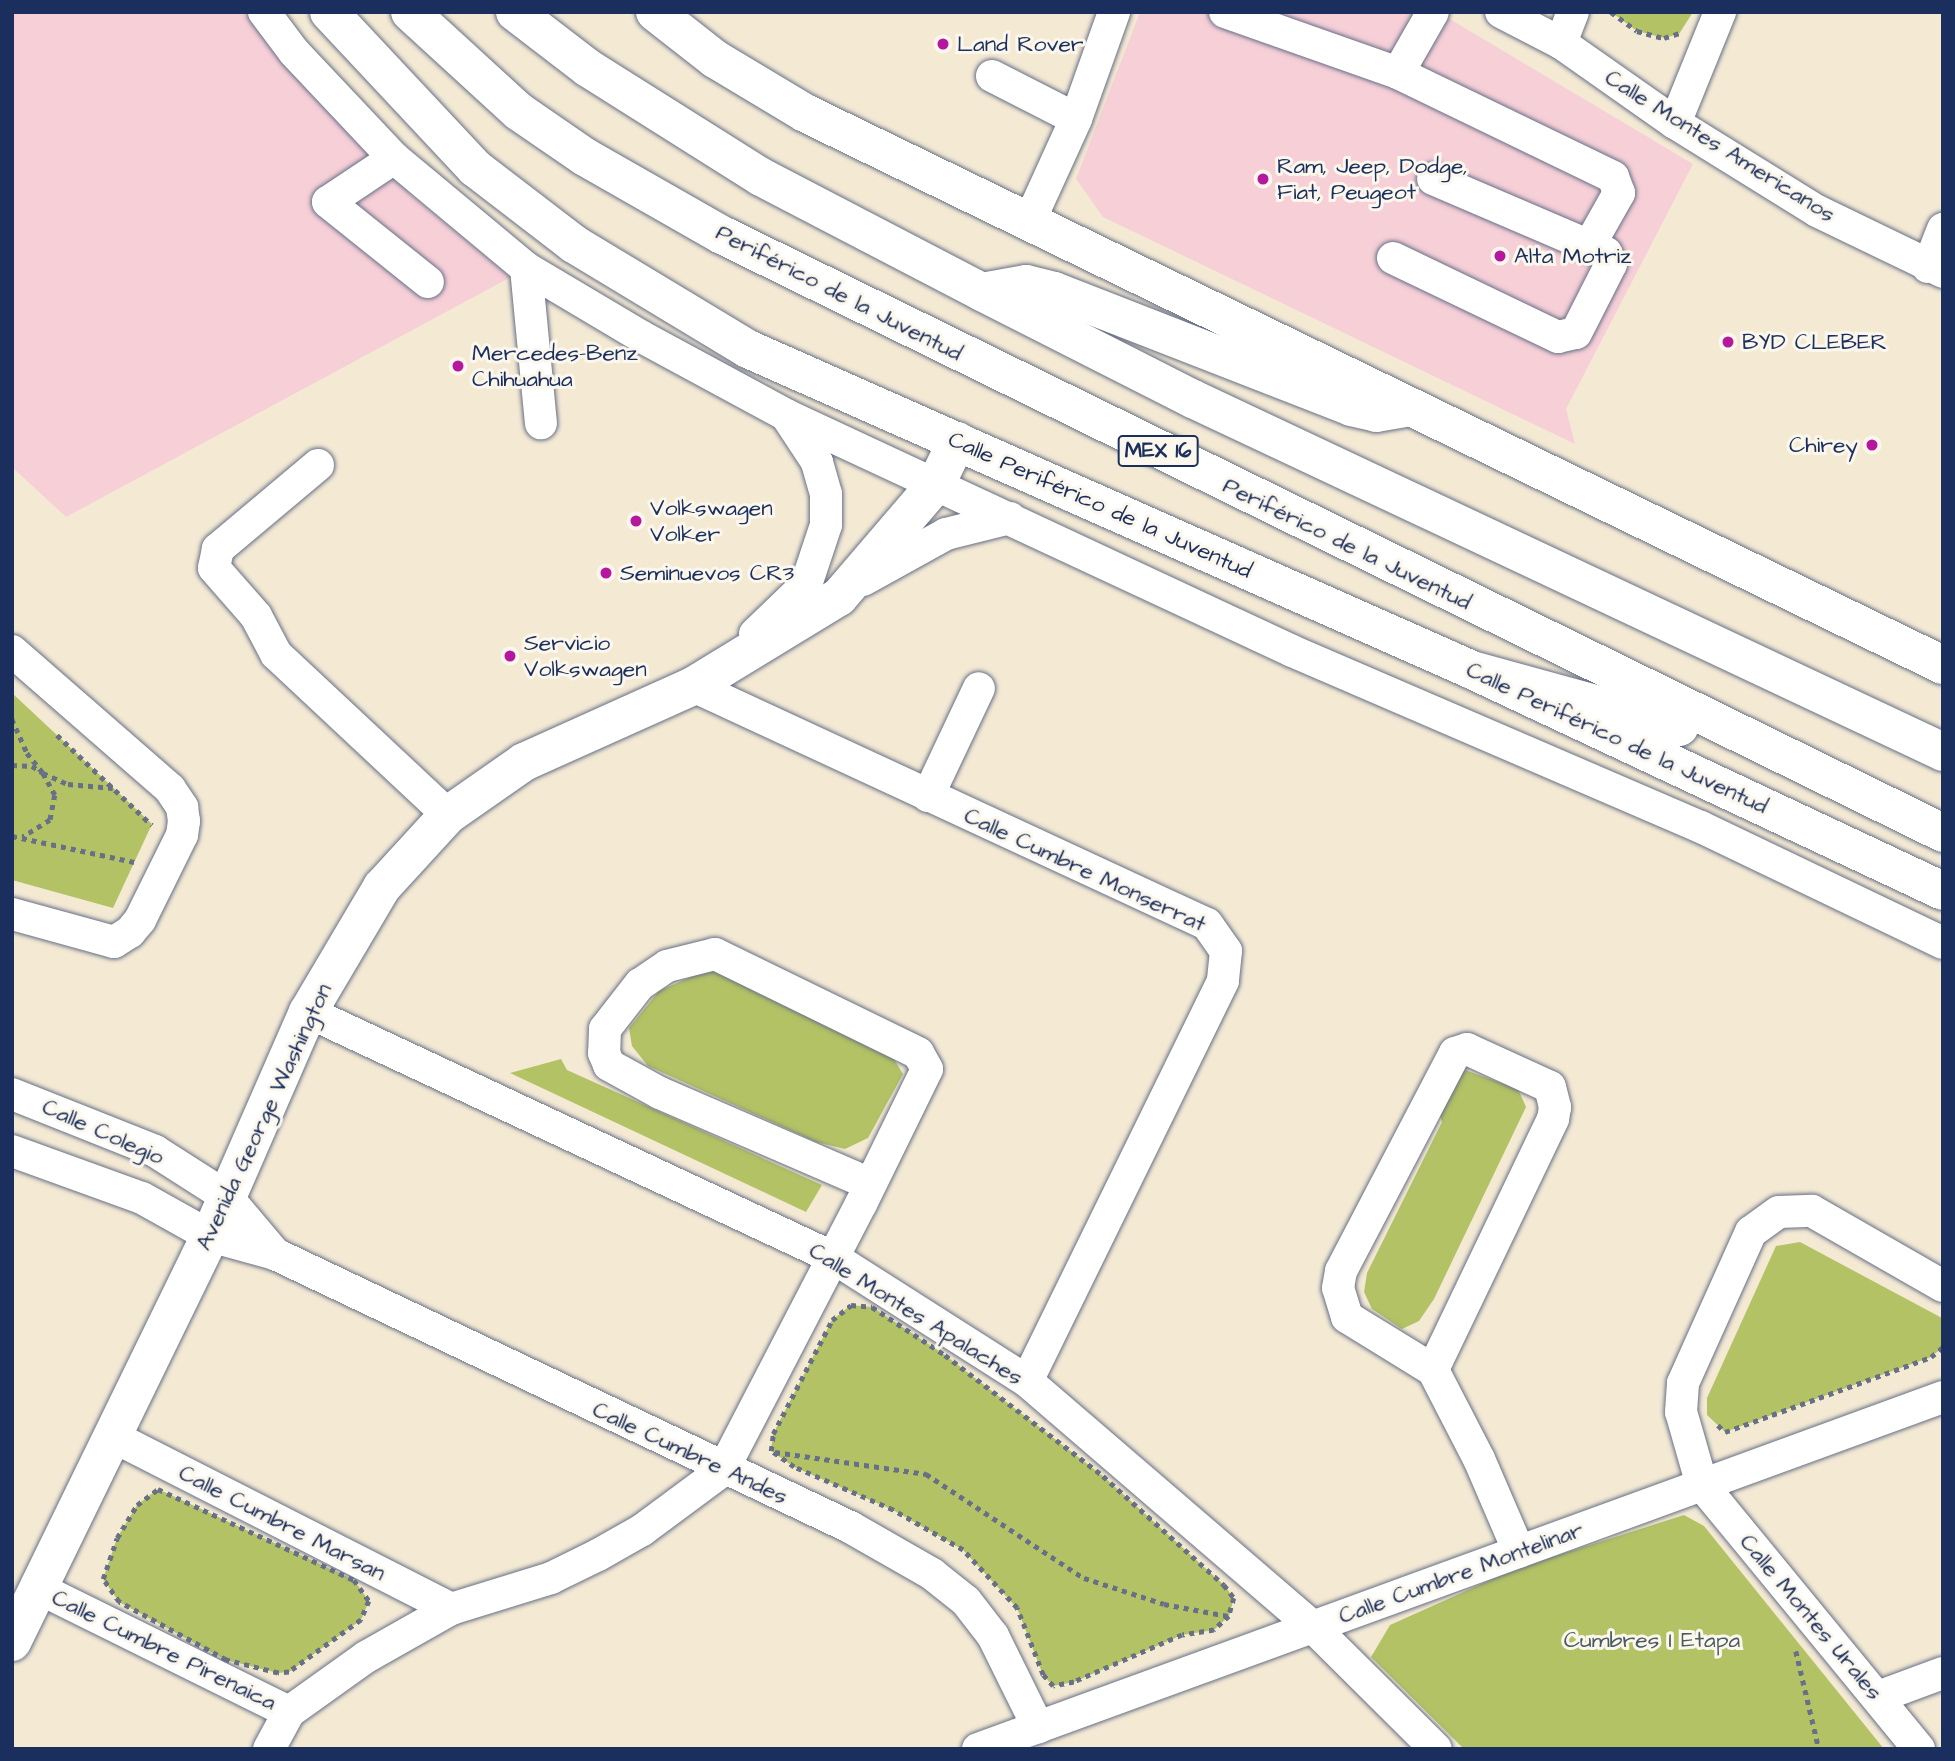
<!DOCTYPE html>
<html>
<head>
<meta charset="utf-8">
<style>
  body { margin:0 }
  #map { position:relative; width:1955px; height:1761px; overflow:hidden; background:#f4ead4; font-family:"Architects Daughter",sans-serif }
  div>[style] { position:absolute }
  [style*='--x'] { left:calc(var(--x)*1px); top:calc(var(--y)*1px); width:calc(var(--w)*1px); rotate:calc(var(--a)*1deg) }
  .built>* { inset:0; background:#f6cfd7 }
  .green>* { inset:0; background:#b3c265 }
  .path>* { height:4.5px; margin-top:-2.25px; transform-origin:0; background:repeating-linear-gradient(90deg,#677087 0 5px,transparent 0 10px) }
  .roads { filter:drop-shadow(0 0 2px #677087) drop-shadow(0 0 2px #677087) }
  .minor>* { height:32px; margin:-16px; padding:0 16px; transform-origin:16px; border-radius:16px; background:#fff }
  .major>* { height:38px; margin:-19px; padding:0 19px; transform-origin:19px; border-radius:19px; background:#fff }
  .highway>* { height:38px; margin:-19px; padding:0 19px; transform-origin:19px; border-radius:19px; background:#fff }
  .dots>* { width:19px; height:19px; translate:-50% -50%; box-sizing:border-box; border:4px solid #fbf7ec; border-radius:50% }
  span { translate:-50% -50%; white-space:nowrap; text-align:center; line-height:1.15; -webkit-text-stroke:6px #fbf7ec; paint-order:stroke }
  .shield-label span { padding:2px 5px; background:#fbf7ec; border:2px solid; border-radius:5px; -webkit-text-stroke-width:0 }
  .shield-label { font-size:21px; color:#1b2f5e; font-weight:700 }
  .poi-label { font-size:23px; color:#1b2f5e }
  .left { translate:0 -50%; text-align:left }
  .right { translate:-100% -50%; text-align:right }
  .street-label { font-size:23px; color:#1b2f5e }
  .park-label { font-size:23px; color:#495b60 }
  .frame { position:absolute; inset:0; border:14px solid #1b2f5e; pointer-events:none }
</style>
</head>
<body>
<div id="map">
  <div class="built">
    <i style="clip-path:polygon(12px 12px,243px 12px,410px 194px,511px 277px,66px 517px,12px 467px)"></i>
    <i style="clip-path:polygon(1140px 12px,1438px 12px,1693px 164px,1566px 409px,1575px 444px,1103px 217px,1076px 179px)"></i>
  </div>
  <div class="green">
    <i style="clip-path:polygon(1611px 12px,1693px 12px,1679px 34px,1664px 38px,1637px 31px)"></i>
    <i style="clip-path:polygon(12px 693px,152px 824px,113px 908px,12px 880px)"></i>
    <i style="clip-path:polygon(709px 969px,740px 979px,889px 1051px,903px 1074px,868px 1138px,845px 1149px,816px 1142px,648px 1066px,632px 1046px,629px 1028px,659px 991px)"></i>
    <i style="clip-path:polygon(561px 1059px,567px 1070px,822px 1185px,806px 1212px,510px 1073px)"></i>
    <i style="clip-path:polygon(1465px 1070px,1518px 1089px,1526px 1107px,1434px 1299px,1419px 1321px,1402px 1329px,1372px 1309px,1364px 1292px,1367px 1273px,1442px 1122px,1436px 1103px,1444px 1084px)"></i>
    <i style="clip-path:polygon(1800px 1242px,1942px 1318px,1943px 1347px,1931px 1357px,1725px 1432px,1707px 1415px,1707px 1398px,1776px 1246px)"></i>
    <i style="clip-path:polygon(851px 1305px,872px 1307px,945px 1355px,1103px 1476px,1224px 1585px,1234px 1598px,1229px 1616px,1214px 1630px,1182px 1635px,1074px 1682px,1053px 1686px,1043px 1675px,1017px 1608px,963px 1550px,893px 1510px,794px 1467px,771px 1451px,773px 1434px,832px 1320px)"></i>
    <i style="clip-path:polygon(158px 1489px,354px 1580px,369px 1601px,361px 1620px,289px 1672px,278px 1673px,226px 1660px,119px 1602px,103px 1579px,117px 1538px,137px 1505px)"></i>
    <i style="clip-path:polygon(1684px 1515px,1704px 1526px,1884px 1749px,1464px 1749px,1371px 1657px,1390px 1625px,1515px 1569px)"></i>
  </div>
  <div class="path">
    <i style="--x:1611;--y:12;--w:32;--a:36"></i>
    <i style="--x:1637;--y:31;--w:28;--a:15"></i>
    <i style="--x:1664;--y:38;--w:16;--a:-18"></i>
    <i style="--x:12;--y:719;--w:37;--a:66"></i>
    <i style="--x:27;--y:753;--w:26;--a:51"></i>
    <i style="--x:43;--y:773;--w:27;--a:24"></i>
    <i style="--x:68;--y:784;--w:45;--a:5.1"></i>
    <i style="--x:57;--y:735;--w:131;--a:43.5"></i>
    <i style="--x:12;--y:765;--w:20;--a:3"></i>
    <i style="--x:32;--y:766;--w:13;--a:32"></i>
    <i style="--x:43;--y:773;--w:25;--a:61"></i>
    <i style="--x:55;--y:795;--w:25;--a:101"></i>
    <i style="--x:50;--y:820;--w:32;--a:148"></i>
    <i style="--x:12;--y:836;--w:125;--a:12"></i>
    <i style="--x:851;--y:1305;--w:21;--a:5"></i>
    <i style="--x:872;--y:1307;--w:87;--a:33.3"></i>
    <i style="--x:945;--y:1355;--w:199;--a:37.4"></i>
    <i style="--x:1103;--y:1476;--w:163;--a:42"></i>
    <i style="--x:1224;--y:1585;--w:16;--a:52"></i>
    <i style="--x:1234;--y:1598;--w:19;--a:106"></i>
    <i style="--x:1229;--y:1616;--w:21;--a:137"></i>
    <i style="--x:1214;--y:1630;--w:32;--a:171"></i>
    <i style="--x:1182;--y:1635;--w:118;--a:156.5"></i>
    <i style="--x:1074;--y:1682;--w:21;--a:169"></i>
    <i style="--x:1053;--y:1686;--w:15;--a:-132"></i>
    <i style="--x:1043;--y:1675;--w:72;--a:-111.2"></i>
    <i style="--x:1017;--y:1608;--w:79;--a:-133"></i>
    <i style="--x:963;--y:1550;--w:81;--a:-150.3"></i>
    <i style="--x:893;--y:1510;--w:108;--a:-156.5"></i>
    <i style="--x:794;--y:1467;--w:28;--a:-145"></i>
    <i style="--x:771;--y:1451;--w:17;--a:-83"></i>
    <i style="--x:773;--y:1434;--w:128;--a:-62.6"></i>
    <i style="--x:832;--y:1320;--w:24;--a:-38"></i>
    <i style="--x:1718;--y:1425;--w:10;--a:45"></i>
    <i style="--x:1725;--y:1432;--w:219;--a:-20"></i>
    <i style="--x:1931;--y:1357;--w:16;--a:-40"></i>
    <i style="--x:775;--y:1452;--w:153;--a:8.3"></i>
    <i style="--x:926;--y:1474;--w:189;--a:33.4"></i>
    <i style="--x:1084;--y:1578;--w:84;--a:18"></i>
    <i style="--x:1164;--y:1604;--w:65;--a:10.6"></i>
    <i style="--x:158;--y:1489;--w:216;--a:24.9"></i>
    <i style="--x:354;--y:1580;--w:26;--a:54"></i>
    <i style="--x:369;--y:1601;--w:21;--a:113"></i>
    <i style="--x:361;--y:1620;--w:89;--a:144.2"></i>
    <i style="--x:289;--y:1672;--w:11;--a:175"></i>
    <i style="--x:278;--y:1673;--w:54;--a:-166"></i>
    <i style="--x:226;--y:1660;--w:122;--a:-151.5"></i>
    <i style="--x:119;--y:1602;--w:28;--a:-125"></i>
    <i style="--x:103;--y:1579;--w:43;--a:-71.1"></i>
    <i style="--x:117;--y:1538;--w:39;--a:-59"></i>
    <i style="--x:137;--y:1505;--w:26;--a:-37"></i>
    <i style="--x:1796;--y:1651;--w:101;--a:76.8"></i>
  </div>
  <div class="roads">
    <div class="minor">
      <i style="--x:264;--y:12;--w:50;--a:53.1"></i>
      <i style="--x:294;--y:52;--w:146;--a:46.7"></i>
      <i style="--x:394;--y:158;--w:172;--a:39.8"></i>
      <i style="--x:526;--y:268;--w:135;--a:30.7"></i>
      <i style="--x:642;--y:337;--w:164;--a:28.4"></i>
      <i style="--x:786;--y:415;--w:558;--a:25"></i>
      <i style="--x:1292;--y:651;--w:445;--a:23.3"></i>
      <i style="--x:1701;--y:827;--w:268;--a:25.6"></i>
      <i style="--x:1225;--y:12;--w:183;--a:19.4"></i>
      <i style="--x:1398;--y:73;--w:239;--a:25.8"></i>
      <i style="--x:1613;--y:177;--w:17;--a:69"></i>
      <i style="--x:1619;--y:193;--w:61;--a:119.5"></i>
      <i style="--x:1501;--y:12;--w:68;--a:27.3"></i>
      <i style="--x:1561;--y:43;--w:139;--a:35.1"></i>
      <i style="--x:1675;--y:123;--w:167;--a:31.8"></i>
      <i style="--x:1817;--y:211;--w:140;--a:25.8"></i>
      <i style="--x:1561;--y:43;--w:33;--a:-69"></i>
      <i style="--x:1398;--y:73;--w:70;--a:-60.2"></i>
      <i style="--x:992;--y:76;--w:94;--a:27.1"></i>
      <i style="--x:1675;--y:123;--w:120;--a:-67.9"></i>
      <i style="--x:394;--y:158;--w:79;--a:146.3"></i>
      <i style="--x:328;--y:202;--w:128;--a:38.7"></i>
      <i style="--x:1030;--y:220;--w:111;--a:-65.5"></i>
      <i style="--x:1076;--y:119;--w:114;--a:-70.4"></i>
      <i style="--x:1393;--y:258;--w:183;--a:25.6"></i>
      <i style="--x:1558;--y:337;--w:18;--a:-13"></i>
      <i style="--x:1576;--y:333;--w:77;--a:-63.1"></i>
      <i style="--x:1611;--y:264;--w:12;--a:-114"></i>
      <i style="--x:1606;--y:253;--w:188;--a:-156.8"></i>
      <i style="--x:1928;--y:267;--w:41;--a:-68.5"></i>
      <i style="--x:526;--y:268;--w:156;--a:84.5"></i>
      <i style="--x:318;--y:465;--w:131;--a:140"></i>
      <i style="--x:218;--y:549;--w:19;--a:102"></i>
      <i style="--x:214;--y:568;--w:64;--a:48.8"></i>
      <i style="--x:256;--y:616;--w:43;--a:62.2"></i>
      <i style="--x:276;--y:654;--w:236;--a:43.1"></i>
      <i style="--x:863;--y:580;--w:95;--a:-29"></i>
      <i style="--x:946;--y:534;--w:66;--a:-14"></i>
      <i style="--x:755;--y:634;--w:71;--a:-43.9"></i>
      <i style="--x:806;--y:585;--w:63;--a:-71.6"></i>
      <i style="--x:826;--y:525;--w:31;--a:-90"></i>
      <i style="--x:826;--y:494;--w:33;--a:-106"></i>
      <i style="--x:817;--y:462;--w:56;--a:-123.4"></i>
      <i style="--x:12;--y:651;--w:210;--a:41.1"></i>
      <i style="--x:170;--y:789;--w:22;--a:56"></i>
      <i style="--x:182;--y:807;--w:14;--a:82"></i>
      <i style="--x:184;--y:821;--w:14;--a:98"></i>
      <i style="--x:182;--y:835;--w:95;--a:116.3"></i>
      <i style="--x:140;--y:920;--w:16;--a:130"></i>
      <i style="--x:130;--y:932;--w:19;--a:148"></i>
      <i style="--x:114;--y:942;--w:106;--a:-164.6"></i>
      <i style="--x:708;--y:674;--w:19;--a:141"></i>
      <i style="--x:693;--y:686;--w:566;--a:24.85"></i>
      <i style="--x:1207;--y:924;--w:33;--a:55"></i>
      <i style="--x:1226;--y:951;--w:30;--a:96"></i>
      <i style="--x:1223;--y:981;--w:445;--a:116.1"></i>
      <i style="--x:928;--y:796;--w:119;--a:-64.7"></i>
      <i style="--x:308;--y:1012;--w:581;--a:25.06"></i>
      <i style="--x:834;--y:1258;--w:229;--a:32.5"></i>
      <i style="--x:1027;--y:1381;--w:377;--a:40.7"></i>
      <i style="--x:1313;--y:1627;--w:173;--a:44.8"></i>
      <i style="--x:12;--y:1094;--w:154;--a:21.7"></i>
      <i style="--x:155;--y:1151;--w:85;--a:32.6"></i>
      <i style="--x:227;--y:1197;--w:75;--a:49.9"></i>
      <i style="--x:12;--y:1151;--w:138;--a:19.9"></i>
      <i style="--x:142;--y:1198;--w:78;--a:29.2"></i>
      <i style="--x:210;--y:1236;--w:67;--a:15.5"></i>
      <i style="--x:275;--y:1254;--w:637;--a:25.4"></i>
      <i style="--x:850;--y:1527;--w:95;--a:29.8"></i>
      <i style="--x:932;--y:1574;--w:43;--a:38.5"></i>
      <i style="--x:966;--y:1601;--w:44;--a:52.4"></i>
      <i style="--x:993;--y:1636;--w:102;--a:63.7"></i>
      <i style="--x:1433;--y:1370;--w:101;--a:-148.4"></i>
      <i style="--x:1347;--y:1317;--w:30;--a:-107"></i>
      <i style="--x:1338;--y:1288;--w:17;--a:-80"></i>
      <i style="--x:1341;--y:1271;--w:246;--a:-62.4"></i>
      <i style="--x:1455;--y:1053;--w:13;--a:-18"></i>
      <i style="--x:1467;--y:1049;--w:91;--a:24.6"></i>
      <i style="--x:1550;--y:1087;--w:21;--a:76"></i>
      <i style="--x:1555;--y:1107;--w:12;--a:99"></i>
      <i style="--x:1553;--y:1119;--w:278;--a:115.6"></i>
      <i style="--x:1433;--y:1370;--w:100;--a:62.7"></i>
      <i style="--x:1479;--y:1459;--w:101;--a:66.7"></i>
      <i style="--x:112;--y:1436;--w:381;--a:27"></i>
      <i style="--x:38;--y:1588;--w:280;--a:26.3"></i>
      <i style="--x:1878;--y:1697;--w:69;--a:-20.3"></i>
      <i style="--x:269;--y:1749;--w:42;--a:-61.6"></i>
      <i style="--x:289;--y:1712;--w:95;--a:-35.5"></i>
      <i style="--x:366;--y:1657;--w:98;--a:-29.5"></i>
      <i style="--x:451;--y:1609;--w:105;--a:-17.2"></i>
      <i style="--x:551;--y:1578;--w:52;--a:-26.1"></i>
      <i style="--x:598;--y:1555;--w:51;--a:-29.6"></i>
      <i style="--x:642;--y:1530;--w:101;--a:-36.5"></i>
      <i style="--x:723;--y:1470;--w:300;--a:-62.6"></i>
      <i style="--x:861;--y:1204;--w:150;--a:-63.9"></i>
      <i style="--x:927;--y:1069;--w:18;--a:-119"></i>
      <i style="--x:918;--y:1053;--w:226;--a:-154"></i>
      <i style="--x:715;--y:954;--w:49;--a:166"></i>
      <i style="--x:667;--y:966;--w:32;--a:146"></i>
      <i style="--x:640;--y:984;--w:57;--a:127.9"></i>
      <i style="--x:605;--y:1029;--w:24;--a:92"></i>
      <i style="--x:604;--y:1053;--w:13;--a:67"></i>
      <i style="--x:609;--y:1065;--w:58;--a:28.8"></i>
      <i style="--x:660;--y:1093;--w:229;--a:23.4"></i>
      <i style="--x:978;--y:1749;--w:1027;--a:-20.04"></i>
      <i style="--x:1919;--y:1749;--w:342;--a:-129.4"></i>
      <i style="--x:1702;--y:1485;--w:76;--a:-106"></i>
      <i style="--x:1681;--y:1412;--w:29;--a:-86"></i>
      <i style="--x:1683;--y:1383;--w:166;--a:-65.8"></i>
      <i style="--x:1751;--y:1232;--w:34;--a:-36"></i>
      <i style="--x:1779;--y:1212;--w:33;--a:-2"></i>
      <i style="--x:1812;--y:1211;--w:151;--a:29.8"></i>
    </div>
    <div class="major">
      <i style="--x:329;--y:12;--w:214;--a:46.9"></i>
      <i style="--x:475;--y:168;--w:125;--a:37.5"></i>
      <i style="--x:574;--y:244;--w:203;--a:31.1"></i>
      <i style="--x:748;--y:349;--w:792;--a:23.91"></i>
      <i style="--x:1472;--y:670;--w:520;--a:25.14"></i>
      <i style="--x:655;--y:12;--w:76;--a:38.1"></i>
      <i style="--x:715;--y:59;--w:105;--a:31"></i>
      <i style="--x:805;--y:113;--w:1265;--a:25.88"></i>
      <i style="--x:12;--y:1642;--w:452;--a:-64"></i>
      <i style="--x:210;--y:1236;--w:244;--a:-66.4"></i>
      <i style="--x:308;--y:1012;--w:145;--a:-59.4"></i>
      <i style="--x:382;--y:887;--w:98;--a:-47.5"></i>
      <i style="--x:448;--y:815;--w:93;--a:-34.9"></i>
      <i style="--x:524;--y:762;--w:185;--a:-24.2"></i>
      <i style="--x:693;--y:686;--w:171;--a:-31.4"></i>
      <i style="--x:839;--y:597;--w:149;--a:-49.4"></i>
      <i style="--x:936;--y:484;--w:48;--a:-64"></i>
    </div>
    <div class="highway">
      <i style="--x:410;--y:12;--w:147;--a:42.5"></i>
      <i style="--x:518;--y:111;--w:81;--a:34.5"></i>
      <i style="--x:585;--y:157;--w:158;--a:29.7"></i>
      <i style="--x:722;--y:235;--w:1360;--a:26.09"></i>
      <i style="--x:515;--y:12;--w:92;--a:37.5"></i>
      <i style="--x:588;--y:68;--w:204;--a:32.2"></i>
      <i style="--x:761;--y:177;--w:249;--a:27.5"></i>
      <i style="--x:982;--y:292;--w:237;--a:26.9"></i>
      <i style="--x:1193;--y:399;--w:829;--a:25.2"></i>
      <i style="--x:982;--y:292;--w:45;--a:-10.3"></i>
      <i style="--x:1026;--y:284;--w:29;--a:14"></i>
      <i style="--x:1054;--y:291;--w:319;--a:21.3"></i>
      <i style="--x:1351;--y:407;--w:26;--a:13"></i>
      <i style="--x:1376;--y:413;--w:35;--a:-10"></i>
      <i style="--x:1472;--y:670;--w:215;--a:15.4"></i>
    </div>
  </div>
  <div class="dots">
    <i style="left:943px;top:44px;background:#b5179e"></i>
    <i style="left:1263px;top:179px;background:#b5179e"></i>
    <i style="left:1500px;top:256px;background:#b5179e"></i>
    <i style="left:1728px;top:342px;background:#b5179e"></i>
    <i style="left:458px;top:366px;background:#b5179e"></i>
    <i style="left:1872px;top:445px;background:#b5179e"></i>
    <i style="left:636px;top:521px;background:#b5179e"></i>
    <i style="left:606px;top:573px;background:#b5179e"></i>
    <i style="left:510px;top:656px;background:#b5179e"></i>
  </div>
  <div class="shield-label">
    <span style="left:1158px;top:451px">MEX 16</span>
  </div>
  <div class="poi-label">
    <span class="left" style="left:957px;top:44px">Land Rover</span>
    <span class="left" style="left:1277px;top:179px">Ram, Jeep, Dodge,<br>Fiat, Peugeot</span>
    <span class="left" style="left:1514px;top:256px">Alta Motriz</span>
    <span class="left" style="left:1742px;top:342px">BYD CLEBER</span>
    <span class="left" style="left:472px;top:366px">Mercedes-Benz<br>Chihuahua</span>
    <span class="right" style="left:1858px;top:445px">Chirey</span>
    <span class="left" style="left:650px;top:521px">Volkswagen<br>Volker</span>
    <span class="left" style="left:620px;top:573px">Seminuevos CR3</span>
    <span class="left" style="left:524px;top:656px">Servicio<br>Volkswagen</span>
  </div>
  <div class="street-label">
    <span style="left:1720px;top:146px;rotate:32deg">Calle Montes Americanos</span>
    <span style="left:839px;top:293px;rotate:27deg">Periférico de la Juventud</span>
    <span style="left:1100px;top:505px;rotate:24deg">Calle Periférico de la Juventud</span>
    <span style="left:1347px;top:544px;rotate:26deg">Periférico de la Juventud</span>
    <span style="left:1617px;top:738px;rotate:25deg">Calle Periférico de la Juventud</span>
    <span style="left:1085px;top:870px;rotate:25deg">Calle Cumbre Monserrat</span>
    <span style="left:264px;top:1117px;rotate:-65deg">Avenida George Washington</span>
    <span style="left:103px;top:1132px;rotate:24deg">Calle Colegio</span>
    <span style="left:916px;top:1314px;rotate:32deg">Calle Montes Apalaches</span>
    <span style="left:690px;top:1453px;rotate:25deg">Calle Cumbre Andes</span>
    <span style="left:282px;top:1523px;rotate:27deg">Calle Cumbre Marsan</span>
    <span style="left:1461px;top:1573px;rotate:-20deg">Calle Cumbre Montelinar</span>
    <span style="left:1811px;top:1617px;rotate:50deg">Calle Montes Urales</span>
    <span style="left:164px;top:1650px;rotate:26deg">Calle Cumbre Pirenaica</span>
  </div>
  <div class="park-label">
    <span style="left:1652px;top:1640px">Cumbres I Etapa</span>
  </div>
  <div class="frame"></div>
</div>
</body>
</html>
